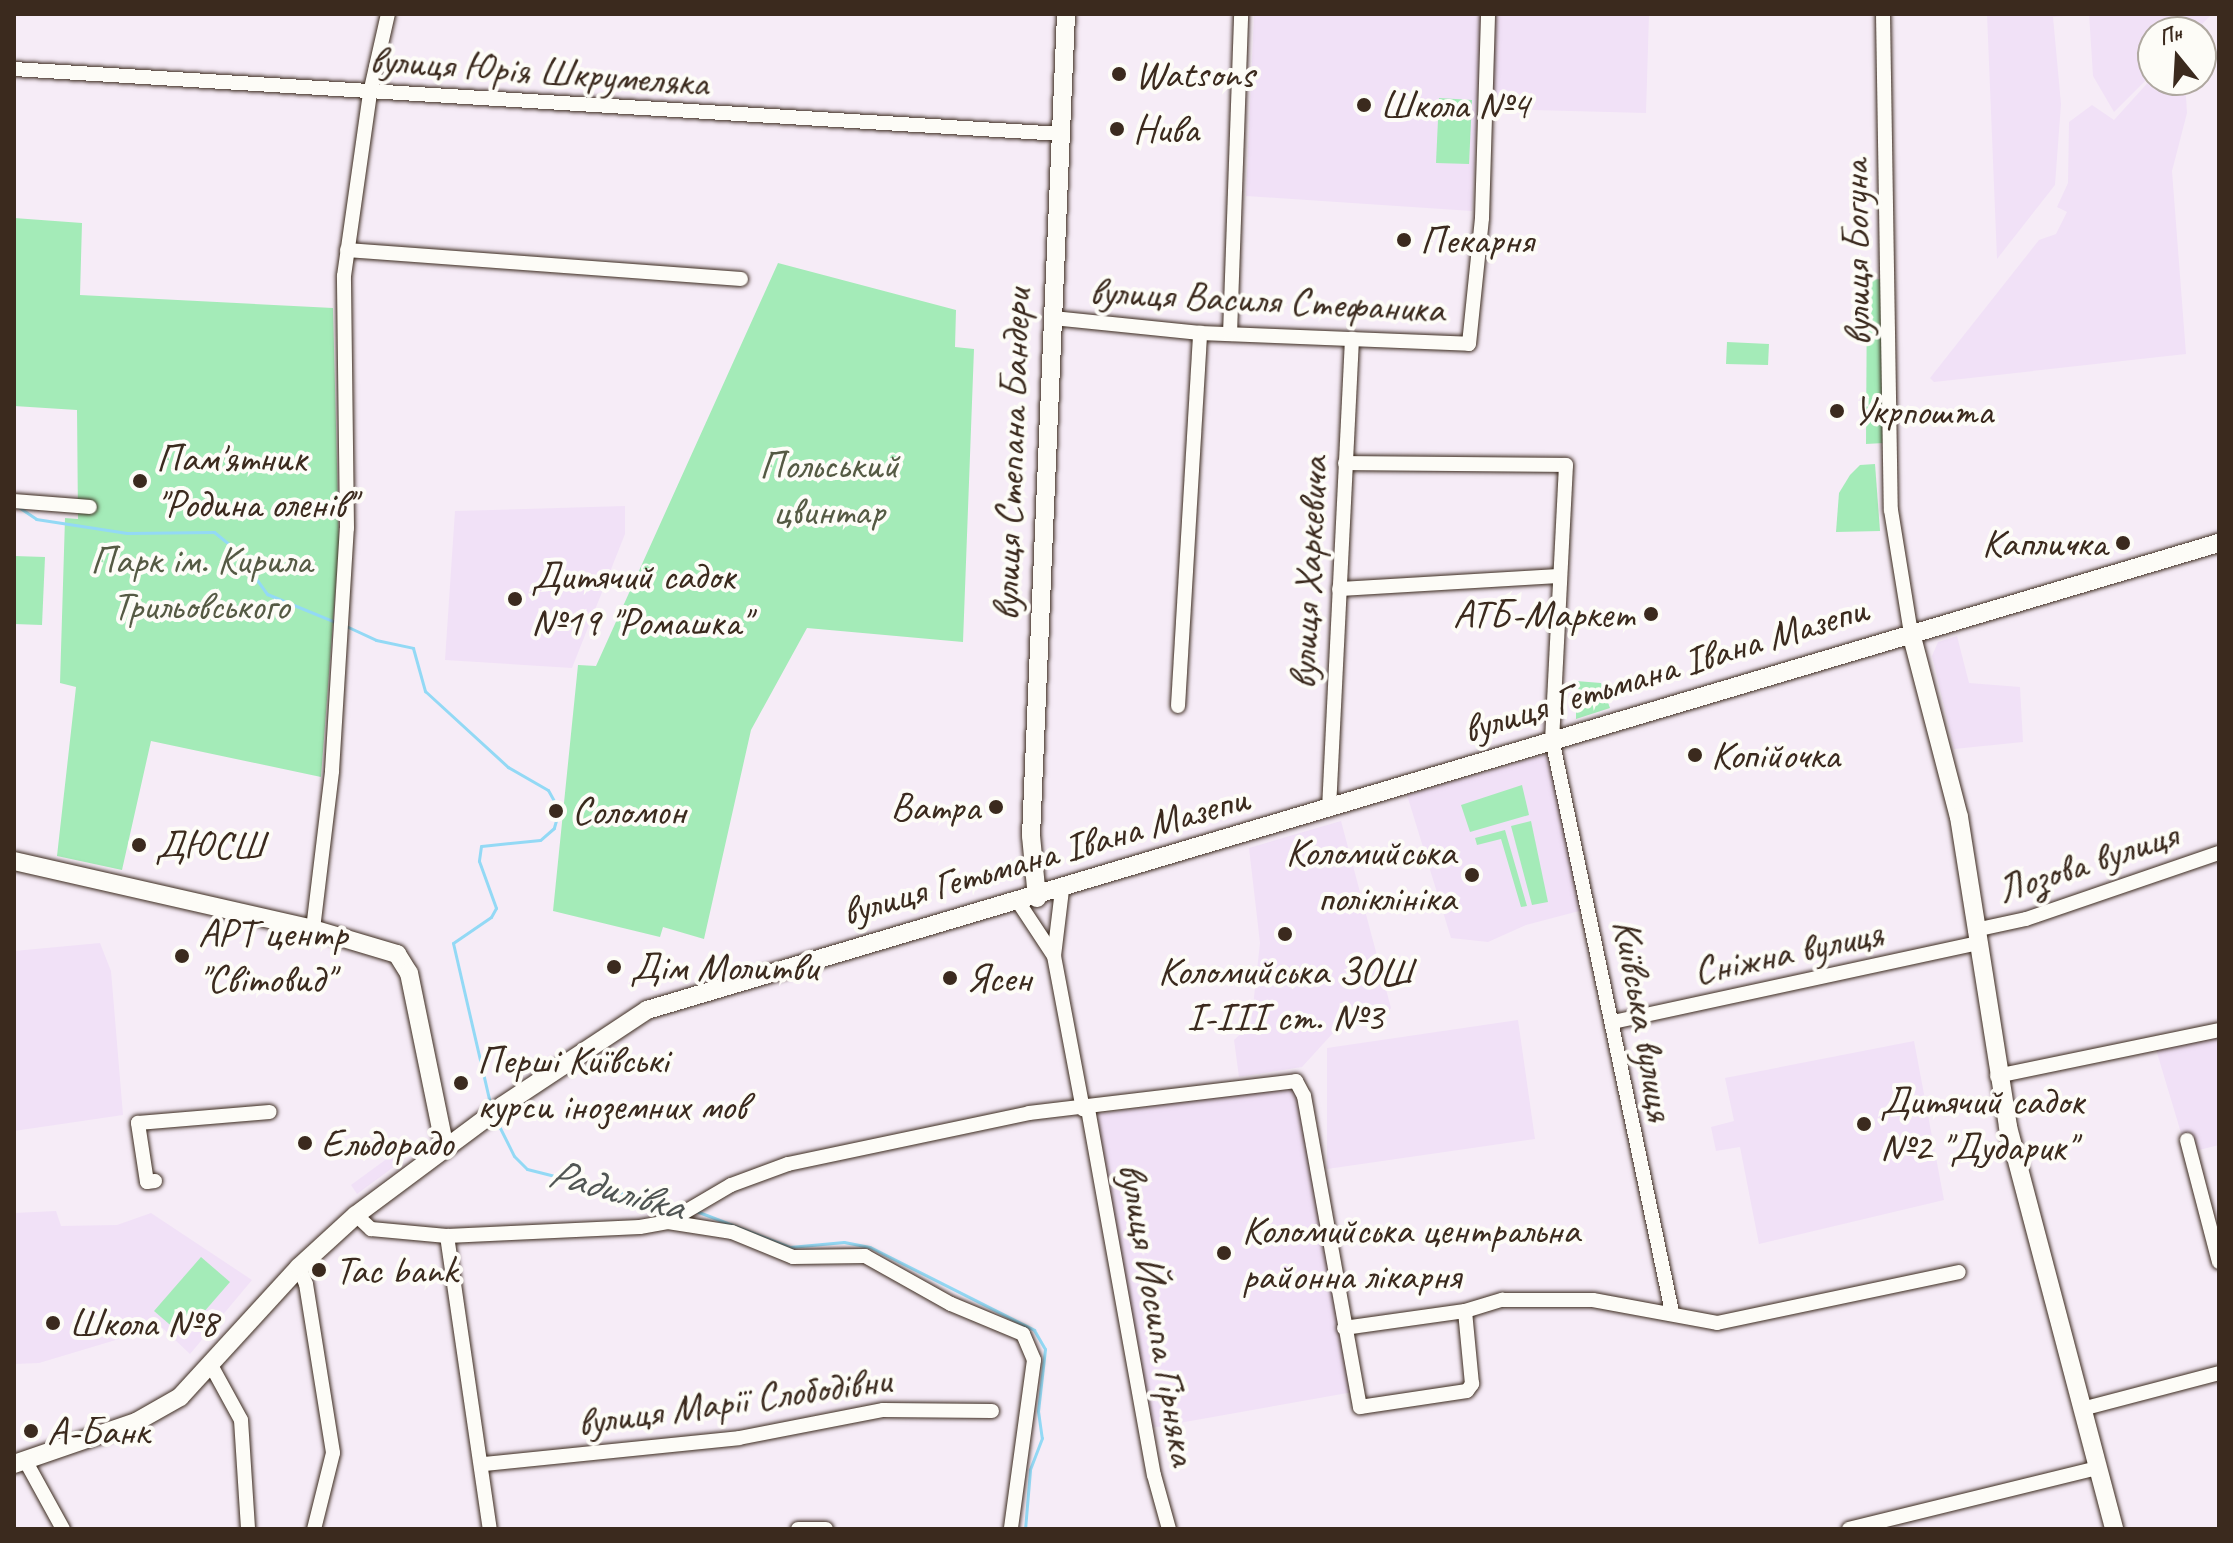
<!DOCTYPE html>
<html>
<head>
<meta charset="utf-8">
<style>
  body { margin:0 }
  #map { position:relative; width:2233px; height:1543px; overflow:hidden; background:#f6ecf7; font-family:Caveat,sans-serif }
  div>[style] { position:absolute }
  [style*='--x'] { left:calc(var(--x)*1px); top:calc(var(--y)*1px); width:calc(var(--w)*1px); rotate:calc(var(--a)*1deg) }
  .built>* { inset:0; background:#f1e1f7 }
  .green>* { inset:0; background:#a4ebb8 }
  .stream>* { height:3px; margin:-1.5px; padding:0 1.5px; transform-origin:1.5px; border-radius:1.5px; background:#93d9f5 }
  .roads { filter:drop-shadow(0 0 2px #3b2a1e) drop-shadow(0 0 2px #3b2a1e) }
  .street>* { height:14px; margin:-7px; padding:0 7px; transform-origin:7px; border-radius:7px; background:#fdfcf7 }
  .secondary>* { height:18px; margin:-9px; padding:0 9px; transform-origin:9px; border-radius:9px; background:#fdfcf7 }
  .dots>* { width:22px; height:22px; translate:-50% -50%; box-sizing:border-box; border:4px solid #fdfcf7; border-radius:50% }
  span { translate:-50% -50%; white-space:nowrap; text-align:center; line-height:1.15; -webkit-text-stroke:8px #fdfcf7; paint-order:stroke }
  .street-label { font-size:40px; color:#3b2a1e }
  .poi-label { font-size:40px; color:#3b2a1e }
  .left { translate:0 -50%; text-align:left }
  .right { translate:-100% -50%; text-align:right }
  .park-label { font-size:40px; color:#555a44 }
  .water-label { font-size:42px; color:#515654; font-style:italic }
  .frame { position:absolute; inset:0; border:16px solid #3b2a1e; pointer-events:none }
  .north { position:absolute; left:2137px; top:16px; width:80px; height:80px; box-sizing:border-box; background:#fdfcf7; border:2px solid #afa8a0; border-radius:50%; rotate:342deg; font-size:22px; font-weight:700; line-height:32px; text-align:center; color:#3b2a1e }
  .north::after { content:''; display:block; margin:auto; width:28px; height:36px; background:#3b2a1e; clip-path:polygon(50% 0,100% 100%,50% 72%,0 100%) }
</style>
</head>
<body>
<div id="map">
  <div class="built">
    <i style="clip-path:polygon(1254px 14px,1482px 14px,1472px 211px,1246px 196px)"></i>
    <i style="clip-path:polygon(1493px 14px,1649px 14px,1646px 113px,1491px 109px)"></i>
    <i style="clip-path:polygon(1987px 14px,2212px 14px,2194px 32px,2153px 32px,2153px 73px,2114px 112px,2093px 76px,2089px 14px,2053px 17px,2061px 104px,2055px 185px,1997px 259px)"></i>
    <i style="clip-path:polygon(2153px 77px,2185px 80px,2187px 113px,2172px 171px,2186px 354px,1934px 382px,1930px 378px,2039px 240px,2056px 234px,2067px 212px,2057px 207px,2068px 183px,2069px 122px,2092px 105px,2114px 120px)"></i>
    <i style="clip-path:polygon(625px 506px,625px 534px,572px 668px,445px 660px,455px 511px)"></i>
    <i style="clip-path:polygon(1957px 636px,1969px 683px,2020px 687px,2023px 742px,1954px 749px,1932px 656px,1938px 642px)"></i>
    <i style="clip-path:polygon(1547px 754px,1583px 910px,1526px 925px,1488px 942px,1451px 938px,1407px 795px)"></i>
    <i style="clip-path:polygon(1341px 821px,1391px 1008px,1384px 1018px,1333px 1033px,1302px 1067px,1239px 1077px,1234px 1040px,1251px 1024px,1260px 943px,1249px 848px)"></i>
    <i style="clip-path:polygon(100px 943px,111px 971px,123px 1115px,14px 1131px,14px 951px)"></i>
    <i style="clip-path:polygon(1518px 1020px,1535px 1139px,1327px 1169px,1327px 1048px)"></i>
    <i style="clip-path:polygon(2219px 1033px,2219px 1145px,2187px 1153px,2155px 1046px)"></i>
    <i style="clip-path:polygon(1914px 1041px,1944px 1200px,1759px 1244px,1740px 1147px,1716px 1151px,1711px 1127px,1734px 1121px,1725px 1078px)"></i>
    <i style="clip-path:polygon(1297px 1085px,1353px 1392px,1151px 1428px,1097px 1114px)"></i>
    <i style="clip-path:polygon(392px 1155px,399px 1163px,357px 1194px,351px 1185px)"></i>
    <i style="clip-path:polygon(56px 1211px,61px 1226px,117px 1225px,151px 1213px,252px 1280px,190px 1354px,153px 1319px,119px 1339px,39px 1363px,14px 1364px,14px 1213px)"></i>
  </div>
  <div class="green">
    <i style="clip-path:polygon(1439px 98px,1472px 100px,1469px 164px,1436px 163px)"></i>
    <i style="clip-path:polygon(14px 218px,82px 223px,80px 295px,333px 308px,339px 543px,321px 777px,151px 741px,122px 870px,57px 856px,76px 687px,60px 683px,65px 518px,78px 519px,77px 410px,14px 406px)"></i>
    <i style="clip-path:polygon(778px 263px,956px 310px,955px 347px,974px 349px,963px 642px,807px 628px,751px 730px,704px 939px,663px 927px,660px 937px,553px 911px,578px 665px,596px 666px)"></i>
    <i style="clip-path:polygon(1882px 279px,1884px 443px,1866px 444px,1867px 280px)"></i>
    <i style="clip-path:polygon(1727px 342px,1769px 344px,1768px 365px,1726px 364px)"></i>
    <i style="clip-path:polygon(1875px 464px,1880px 531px,1836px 532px,1839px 493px,1850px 475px,1860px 465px)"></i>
    <i style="clip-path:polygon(14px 556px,45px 557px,42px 625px,14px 624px)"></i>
    <i style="clip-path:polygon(1576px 681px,1601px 683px,1610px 708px,1576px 719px)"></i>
    <i style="clip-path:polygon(1522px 785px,1529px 815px,1470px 832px,1461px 805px)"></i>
    <i style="clip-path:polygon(1531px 821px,1548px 902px,1532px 905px,1511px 826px)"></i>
    <i style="clip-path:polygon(1505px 830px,1527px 906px,1521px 907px,1501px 839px,1477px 845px,1475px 838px)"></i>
    <i style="clip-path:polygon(201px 1257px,230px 1282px,183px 1336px,154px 1311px)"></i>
  </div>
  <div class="stream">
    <i style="--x:17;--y:506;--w:23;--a:34"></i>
    <i style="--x:36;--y:519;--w:92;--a:8.7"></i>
    <i style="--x:127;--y:533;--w:87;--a:-0.7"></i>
    <i style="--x:214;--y:532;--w:26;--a:39"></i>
    <i style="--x:234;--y:548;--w:57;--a:54.3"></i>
    <i style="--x:267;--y:594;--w:74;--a:22.4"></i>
    <i style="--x:346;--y:626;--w:33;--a:25"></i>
    <i style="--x:376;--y:640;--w:38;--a:12"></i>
    <i style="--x:413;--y:648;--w:45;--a:74.4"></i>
    <i style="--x:425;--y:691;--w:113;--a:42.5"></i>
    <i style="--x:508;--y:767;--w:46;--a:29.9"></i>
    <i style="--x:548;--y:790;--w:23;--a:61"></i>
    <i style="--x:559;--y:810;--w:19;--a:106"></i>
    <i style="--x:554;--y:828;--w:18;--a:139"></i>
    <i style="--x:540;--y:840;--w:59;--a:174.2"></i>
    <i style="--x:481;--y:846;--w:15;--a:98"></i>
    <i style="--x:479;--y:861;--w:50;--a:70.1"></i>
    <i style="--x:496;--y:908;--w:10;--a:119"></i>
    <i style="--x:491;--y:917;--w:46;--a:145.6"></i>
    <i style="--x:453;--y:943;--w:168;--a:77"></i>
    <i style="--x:495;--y:1118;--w:42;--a:63.4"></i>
    <i style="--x:514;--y:1156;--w:18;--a:45"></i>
    <i style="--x:527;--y:1169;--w:159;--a:14.2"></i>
    <i style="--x:696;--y:1211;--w:101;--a:21"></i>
    <i style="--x:790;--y:1247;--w:54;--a:-5.3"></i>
    <i style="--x:844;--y:1242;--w:26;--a:11"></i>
    <i style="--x:870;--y:1247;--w:184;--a:26.8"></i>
    <i style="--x:1034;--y:1330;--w:22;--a:60"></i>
    <i style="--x:1045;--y:1349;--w:62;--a:96.4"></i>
    <i style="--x:1038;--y:1411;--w:27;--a:82"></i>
    <i style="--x:1042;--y:1438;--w:34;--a:111"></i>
    <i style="--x:1030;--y:1470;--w:59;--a:94.8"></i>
  </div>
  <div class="roads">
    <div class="street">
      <i style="--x:1883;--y:14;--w:496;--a:89.1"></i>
      <i style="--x:1891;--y:510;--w:125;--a:80.8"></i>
      <i style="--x:14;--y:69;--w:1049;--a:3.55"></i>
      <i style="--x:347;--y:250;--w:395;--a:4.2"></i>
      <i style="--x:1053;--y:318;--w:148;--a:5.8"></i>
      <i style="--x:1200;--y:333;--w:269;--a:2.3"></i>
      <i style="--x:1469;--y:344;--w:127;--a:-84.1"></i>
      <i style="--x:1482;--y:218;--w:204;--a:-88.3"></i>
      <i style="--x:1230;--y:334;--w:320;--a:-88"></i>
      <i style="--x:1345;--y:463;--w:221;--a:0.5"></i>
      <i style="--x:1566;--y:465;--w:274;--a:92.9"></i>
      <i style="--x:1552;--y:739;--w:585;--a:78.17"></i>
      <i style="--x:14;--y:501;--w:76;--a:4.5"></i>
      <i style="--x:1339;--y:589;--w:221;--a:-3.4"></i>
      <i style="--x:1178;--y:706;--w:374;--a:-86.6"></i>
      <i style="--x:1329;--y:809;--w:471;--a:-87.2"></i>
      <i style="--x:1062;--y:890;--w:66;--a:96.9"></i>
      <i style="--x:1054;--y:956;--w:156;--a:79.3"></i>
      <i style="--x:1019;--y:903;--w:64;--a:56.6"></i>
      <i style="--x:313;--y:929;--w:159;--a:-83.1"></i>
      <i style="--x:332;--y:771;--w:243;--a:-86.5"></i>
      <i style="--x:347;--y:528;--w:252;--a:-90.7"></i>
      <i style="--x:344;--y:276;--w:185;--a:-81.9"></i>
      <i style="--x:370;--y:93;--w:81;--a:-77.2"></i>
      <i style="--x:1975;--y:930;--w:52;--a:-12.2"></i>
      <i style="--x:2026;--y:919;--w:204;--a:-18.9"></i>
      <i style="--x:1613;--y:1022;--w:372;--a:-12.2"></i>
      <i style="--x:1997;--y:1076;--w:227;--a:-11.7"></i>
      <i style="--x:1088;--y:1109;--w:372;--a:79.8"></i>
      <i style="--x:1154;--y:1475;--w:56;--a:74.5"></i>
      <i style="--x:2187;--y:1140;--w:126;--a:75.3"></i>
      <i style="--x:155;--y:1181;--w:8;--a:173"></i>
      <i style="--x:147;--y:1182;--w:60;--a:-98.7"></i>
      <i style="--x:138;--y:1123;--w:132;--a:-4.8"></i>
      <i style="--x:356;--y:1215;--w:21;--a:43"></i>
      <i style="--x:371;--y:1229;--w:76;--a:5.3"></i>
      <i style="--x:447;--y:1236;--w:193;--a:-2.7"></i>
      <i style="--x:640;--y:1227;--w:28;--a:-10"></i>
      <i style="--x:668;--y:1222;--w:73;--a:-30.4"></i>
      <i style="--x:731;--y:1185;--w:61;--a:-20.2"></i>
      <i style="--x:788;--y:1164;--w:246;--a:-11.9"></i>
      <i style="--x:1029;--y:1113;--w:269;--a:-6.8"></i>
      <i style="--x:1296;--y:1081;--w:17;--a:62"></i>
      <i style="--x:1304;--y:1096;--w:316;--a:79.8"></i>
      <i style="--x:1360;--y:1407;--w:108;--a:-8.5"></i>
      <i style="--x:1467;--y:1391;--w:9;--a:-54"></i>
      <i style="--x:1472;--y:1384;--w:73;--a:-95.5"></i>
      <i style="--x:1465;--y:1311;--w:39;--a:-17"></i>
      <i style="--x:1502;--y:1300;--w:91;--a:0"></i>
      <i style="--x:1593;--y:1300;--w:126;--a:10.5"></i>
      <i style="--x:1717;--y:1323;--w:247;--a:-11.9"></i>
      <i style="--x:668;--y:1222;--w:65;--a:8.9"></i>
      <i style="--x:732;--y:1232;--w:66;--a:22.3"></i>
      <i style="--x:793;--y:1257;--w:72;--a:-0.8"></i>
      <i style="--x:865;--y:1256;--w:98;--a:29.2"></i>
      <i style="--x:951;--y:1304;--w:78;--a:22.6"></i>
      <i style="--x:1023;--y:1334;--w:28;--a:67"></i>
      <i style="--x:1034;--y:1360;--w:171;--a:97.8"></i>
      <i style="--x:447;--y:1236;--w:296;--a:81.7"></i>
      <i style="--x:299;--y:1267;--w:18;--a:68"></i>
      <i style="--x:306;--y:1284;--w:171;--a:80.9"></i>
      <i style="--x:333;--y:1453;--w:78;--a:104"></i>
      <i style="--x:1344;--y:1328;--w:122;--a:-8"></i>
      <i style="--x:212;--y:1367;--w:60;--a:61.3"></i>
      <i style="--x:241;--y:1420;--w:109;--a:86.3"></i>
      <i style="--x:2082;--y:1409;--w:142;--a:-14.7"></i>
      <i style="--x:25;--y:1460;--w:79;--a:61.2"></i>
      <i style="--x:484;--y:1464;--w:256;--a:-5.8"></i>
      <i style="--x:739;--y:1438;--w:147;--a:-11"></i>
      <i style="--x:883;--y:1410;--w:109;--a:0.5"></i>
      <i style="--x:798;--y:1529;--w:28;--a:0"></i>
      <i style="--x:1849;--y:1529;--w:255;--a:-13.8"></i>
    </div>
    <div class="secondary">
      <i style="--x:1911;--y:633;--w:190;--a:75.4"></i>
      <i style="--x:1959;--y:817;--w:314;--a:81"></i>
      <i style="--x:2008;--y:1127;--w:416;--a:75.2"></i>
      <i style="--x:14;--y:861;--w:307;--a:12.8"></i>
      <i style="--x:313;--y:929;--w:88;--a:16.6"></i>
      <i style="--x:397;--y:954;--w:22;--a:58"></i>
      <i style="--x:409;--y:973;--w:179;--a:78.4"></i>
      <i style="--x:1037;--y:898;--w:62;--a:-95.5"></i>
      <i style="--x:1031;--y:836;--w:823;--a:-87.56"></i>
      <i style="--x:14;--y:1464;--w:129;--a:-19"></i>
      <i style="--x:136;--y:1422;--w:51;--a:-29.6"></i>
      <i style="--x:180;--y:1397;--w:176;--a:-47.5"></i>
      <i style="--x:299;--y:1267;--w:77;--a:-42.4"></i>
      <i style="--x:356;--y:1215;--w:182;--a:-36.7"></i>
      <i style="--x:502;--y:1106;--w:174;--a:-33.5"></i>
      <i style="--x:647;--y:1010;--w:1640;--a:-16.55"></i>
    </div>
  </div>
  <div class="dots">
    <i style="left:1119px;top:74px;background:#3b2a1e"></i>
    <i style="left:1364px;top:105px;background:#3b2a1e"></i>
    <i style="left:1117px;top:129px;background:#3b2a1e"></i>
    <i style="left:1404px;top:240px;background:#3b2a1e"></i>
    <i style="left:1837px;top:411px;background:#3b2a1e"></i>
    <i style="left:140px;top:481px;background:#3b2a1e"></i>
    <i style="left:2123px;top:543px;background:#3b2a1e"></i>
    <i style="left:515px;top:599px;background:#3b2a1e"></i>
    <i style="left:1651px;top:614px;background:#3b2a1e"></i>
    <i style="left:1695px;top:755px;background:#3b2a1e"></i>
    <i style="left:996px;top:807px;background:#3b2a1e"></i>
    <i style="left:556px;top:811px;background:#3b2a1e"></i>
    <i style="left:139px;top:845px;background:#3b2a1e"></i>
    <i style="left:1472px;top:875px;background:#3b2a1e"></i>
    <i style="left:1285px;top:934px;background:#3b2a1e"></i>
    <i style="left:182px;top:956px;background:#3b2a1e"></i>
    <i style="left:614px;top:967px;background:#3b2a1e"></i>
    <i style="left:950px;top:978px;background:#3b2a1e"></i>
    <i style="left:461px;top:1083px;background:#3b2a1e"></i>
    <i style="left:1864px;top:1124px;background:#3b2a1e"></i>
    <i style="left:305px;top:1143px;background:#3b2a1e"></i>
    <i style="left:1224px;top:1253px;background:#3b2a1e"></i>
    <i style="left:319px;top:1270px;background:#3b2a1e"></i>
    <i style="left:53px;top:1323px;background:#3b2a1e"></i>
    <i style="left:31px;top:1431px;background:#3b2a1e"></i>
  </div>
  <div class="street-label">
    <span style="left:539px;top:71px;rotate:4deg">вулиця Юрія Шкрумеляка</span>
    <span style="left:1856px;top:253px;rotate:-91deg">вулиця Богуна</span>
    <span style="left:1267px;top:300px;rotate:3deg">вулиця Василя Стефаника</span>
    <span style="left:1011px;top:455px;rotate:-88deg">вулиця Степана Бандери</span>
    <span style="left:1308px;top:573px;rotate:-87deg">вулиця Харкевича</span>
    <span style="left:1665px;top:669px;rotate:-17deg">вулиця Гетьмана Івана Мазепи</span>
    <span style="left:1045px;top:855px;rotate:-16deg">вулиця Гетьмана Івана Мазепи</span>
    <span style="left:2087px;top:862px;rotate:-18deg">Лозова вулиця</span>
    <span style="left:1788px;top:952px;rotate:-12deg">Сніжна вулиця</span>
    <span style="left:1644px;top:1020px;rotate:80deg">Київська вулиця</span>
    <span style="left:1158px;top:1314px;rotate:80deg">вулиця Йосипа Гірняка</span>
    <span style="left:734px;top:1401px;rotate:-8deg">вулиця Марії Слободівни</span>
  </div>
  <div class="poi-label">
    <span class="left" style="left:1135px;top:74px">Watsons</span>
    <span class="left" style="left:1380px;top:105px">Школа №4</span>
    <span class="left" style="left:1133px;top:129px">Нива</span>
    <span class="left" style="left:1420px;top:240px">Пекарня</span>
    <span class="left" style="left:1853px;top:411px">Укрпошта</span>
    <span class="left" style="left:156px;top:481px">Пам'ятник<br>"Родина оленів"</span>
    <span class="right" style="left:2107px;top:543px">Капличка</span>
    <span class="left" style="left:531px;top:599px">Дитячий садок<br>№19 "Ромашка"</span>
    <span class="right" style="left:1635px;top:614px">АТБ-Маркет</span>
    <span class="left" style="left:1711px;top:755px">Копійочка</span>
    <span class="right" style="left:980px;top:807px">Ватра</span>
    <span class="left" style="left:572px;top:811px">Соломон</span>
    <span class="left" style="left:155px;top:845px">ДЮСШ</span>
    <span class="right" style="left:1456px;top:875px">Коломийська<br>поліклініка</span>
    <span class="left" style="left:198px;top:956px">АРТ центр<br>"Світовид"</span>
    <span class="left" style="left:630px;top:967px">Дім Молитви</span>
    <span style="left:1285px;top:994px">Коломийська ЗОШ<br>І-ІІІ ст. №3</span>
    <span class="left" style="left:966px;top:978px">Ясен</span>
    <span class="left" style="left:477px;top:1083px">Перші Київські<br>курси іноземних мов</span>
    <span class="left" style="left:1880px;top:1124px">Дитячий садок<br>№2 "Дударик"</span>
    <span class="left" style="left:321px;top:1143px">Ельдорадо</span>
    <span class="left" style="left:1242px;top:1253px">Коломийська центральна<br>районна лікарня</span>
    <span class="left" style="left:335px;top:1270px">Tac bank</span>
    <span class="left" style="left:69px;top:1323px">Школа №8</span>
    <span class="left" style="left:47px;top:1431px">А-Банк</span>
  </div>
  <div class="park-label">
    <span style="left:829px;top:488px">Польський<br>цвинтар</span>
    <span style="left:201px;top:583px">Парк ім. Кирила<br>Трильовського</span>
  </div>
  <div class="water-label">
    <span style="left:616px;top:1190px;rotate:15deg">Радилівка</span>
  </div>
  <div class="frame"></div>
  <div class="north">Пн</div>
</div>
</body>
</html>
